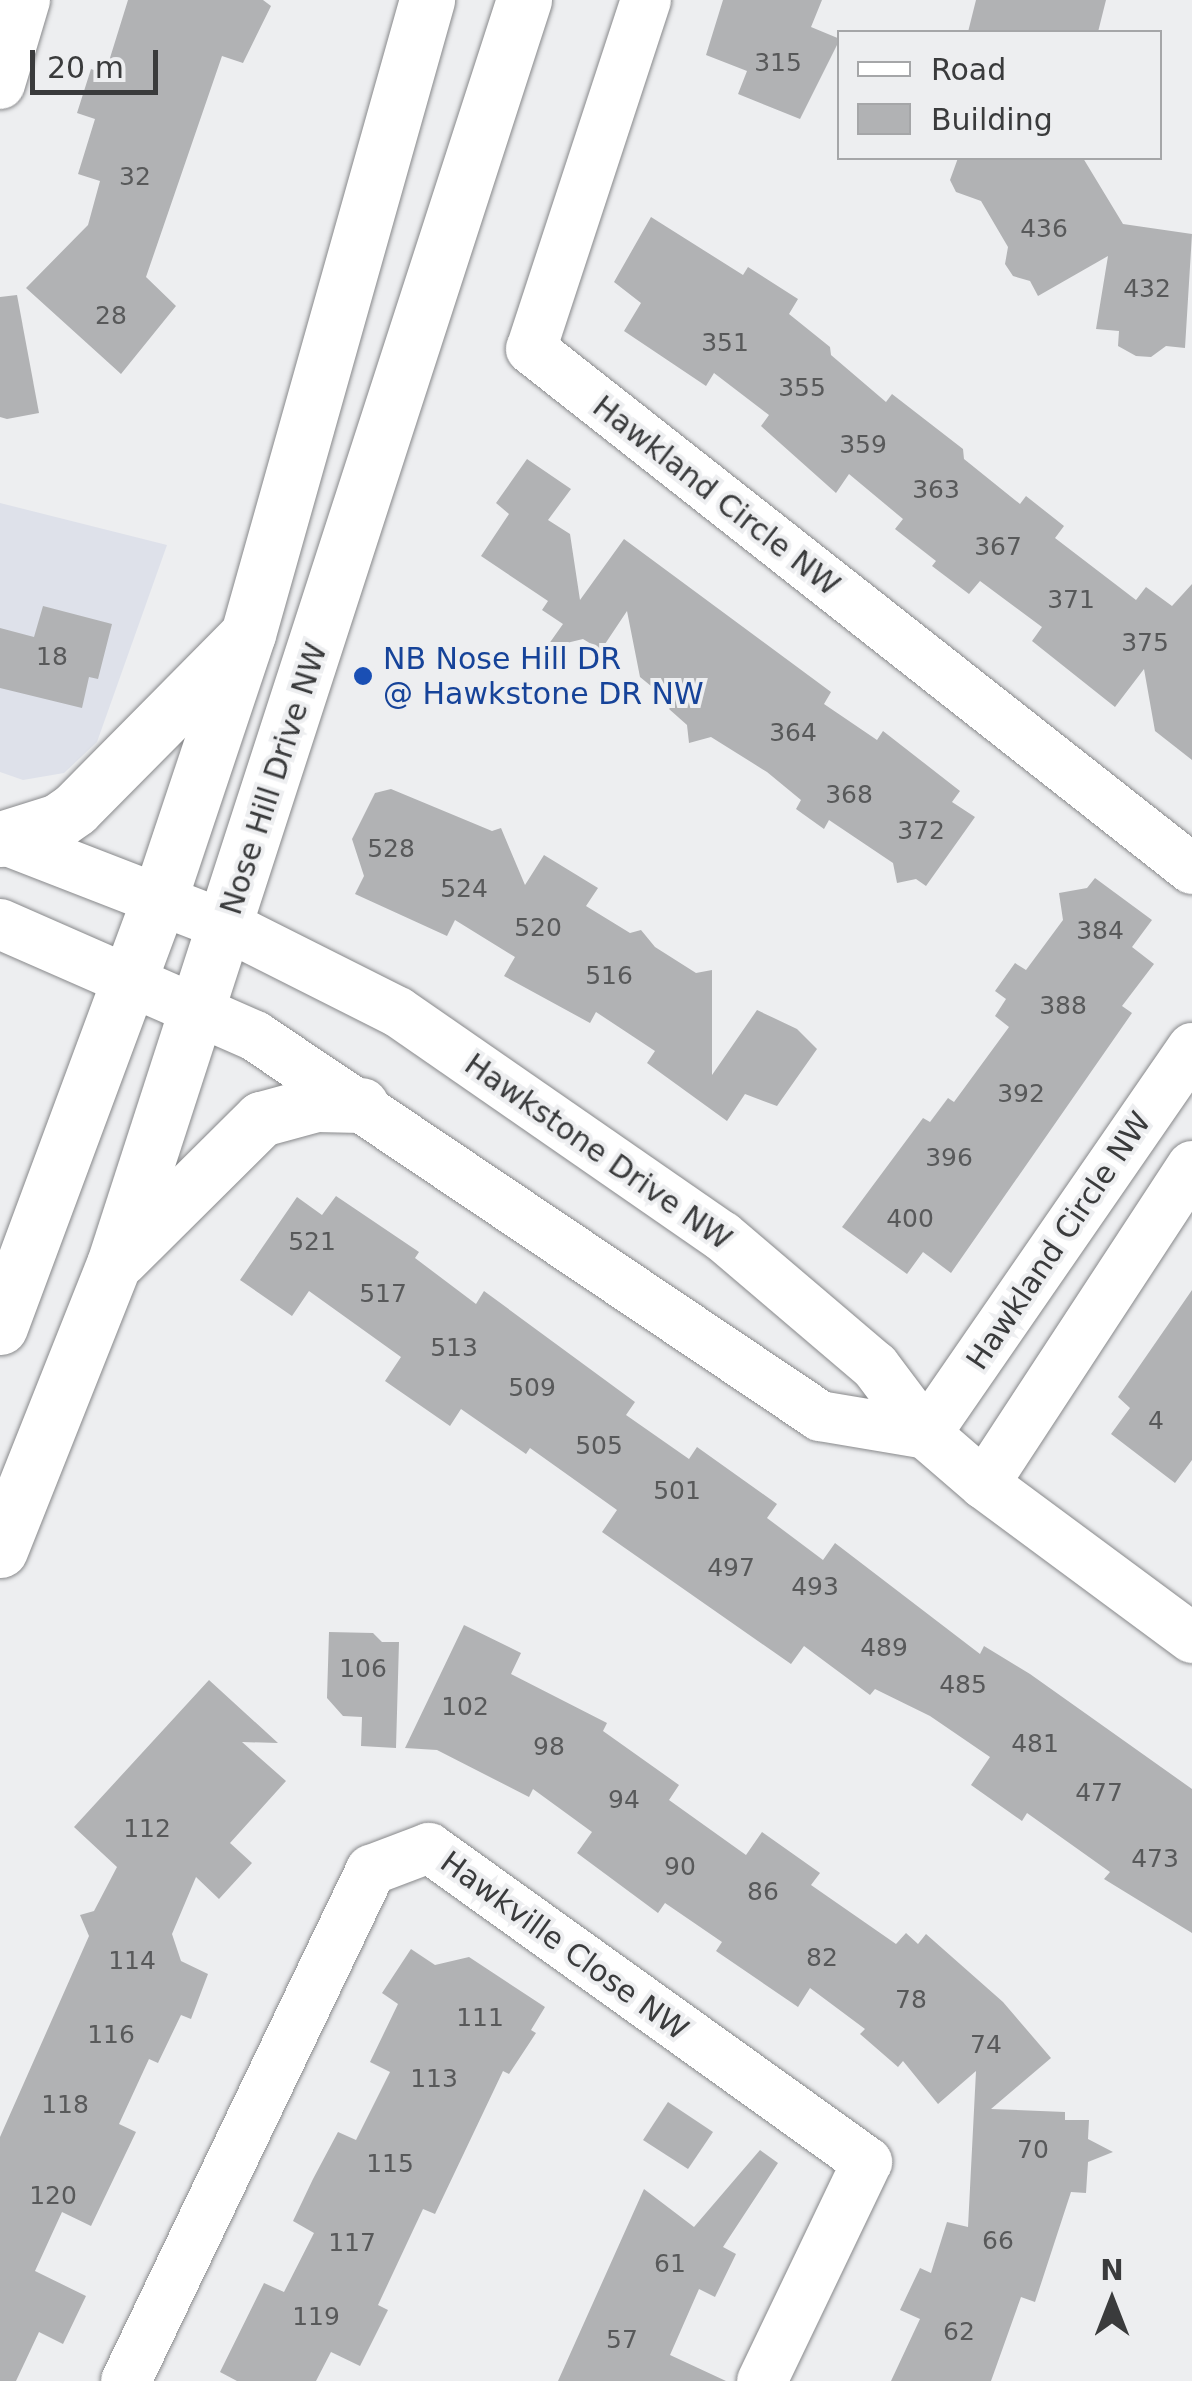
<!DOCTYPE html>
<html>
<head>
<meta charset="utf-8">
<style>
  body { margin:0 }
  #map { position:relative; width:1192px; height:2381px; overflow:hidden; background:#edeef0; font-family:"DejaVu Sans",sans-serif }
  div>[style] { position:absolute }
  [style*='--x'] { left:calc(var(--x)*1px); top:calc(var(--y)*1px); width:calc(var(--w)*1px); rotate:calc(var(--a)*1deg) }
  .built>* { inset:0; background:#dee1ea }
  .building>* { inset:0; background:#b1b2b4 }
  .roads { filter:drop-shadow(0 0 2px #88898b) drop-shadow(0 0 2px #88898b) }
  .minor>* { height:50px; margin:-25px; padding:0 25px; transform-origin:25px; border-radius:25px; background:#fff }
  .major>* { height:55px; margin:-27.5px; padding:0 27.5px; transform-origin:27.5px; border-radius:27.5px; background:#fff }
  .dots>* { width:28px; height:28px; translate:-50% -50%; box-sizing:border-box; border:5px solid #edeef0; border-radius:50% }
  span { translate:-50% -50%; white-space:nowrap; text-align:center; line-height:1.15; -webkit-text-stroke:8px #edeef0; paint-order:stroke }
  .number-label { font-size:25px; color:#58595a }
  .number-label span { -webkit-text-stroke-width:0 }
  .street-label { font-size:30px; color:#3a3b3c }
  .transit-label { font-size:30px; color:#164399 }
  .left { translate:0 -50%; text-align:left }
  .legend { position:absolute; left:837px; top:30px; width:325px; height:130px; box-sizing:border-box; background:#edeef0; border:2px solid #a5a6a8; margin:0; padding:12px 18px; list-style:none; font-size:30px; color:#3a3b3c }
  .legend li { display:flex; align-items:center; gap:20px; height:50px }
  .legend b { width:50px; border:2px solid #a5a6a8 }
  .north { position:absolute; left:1062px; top:2251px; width:100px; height:100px; -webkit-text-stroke:8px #edeef0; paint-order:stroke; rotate:0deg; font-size:28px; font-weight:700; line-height:40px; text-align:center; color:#3a3b3c }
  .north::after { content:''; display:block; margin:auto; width:35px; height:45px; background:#3a3b3c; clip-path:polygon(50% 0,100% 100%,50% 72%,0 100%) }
  .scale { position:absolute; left:30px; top:50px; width:128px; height:45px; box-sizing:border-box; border:5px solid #3a3b3c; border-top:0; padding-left:12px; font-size:30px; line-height:35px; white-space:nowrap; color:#3a3b3c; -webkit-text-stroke:8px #edeef0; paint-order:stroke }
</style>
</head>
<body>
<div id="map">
  <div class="built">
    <i style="clip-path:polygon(0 503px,167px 545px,97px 742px,64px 773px,23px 780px,0 772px)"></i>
  </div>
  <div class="building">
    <i style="clip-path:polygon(128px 0,263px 0,271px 6px,243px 63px,222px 56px,146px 277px,176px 306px,121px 374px,26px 288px,88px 225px,100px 181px,78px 174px,95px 119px,77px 113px,91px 69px,105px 74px)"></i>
    <i style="clip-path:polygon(723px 0,822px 0,811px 27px,840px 39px,800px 119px,738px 94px,747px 71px,706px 55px)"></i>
    <i style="clip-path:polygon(976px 0,1106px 0,1098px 32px,968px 32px)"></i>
    <i style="clip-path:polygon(958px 158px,1083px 158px,1123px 224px,1192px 234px,1185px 348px,1166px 346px,1151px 357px,1136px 356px,1118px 346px,1119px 331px,1096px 329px,1108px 256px,1038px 296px,1030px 281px,1013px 276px,1005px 264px,1008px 247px,981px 201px,956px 192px,950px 180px)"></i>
    <i style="clip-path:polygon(651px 217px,743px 275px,748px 267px,798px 299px,789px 314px,830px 347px,831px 355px,886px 402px,892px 394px,963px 449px,964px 459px,1020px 504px,1026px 496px,1064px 526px,1055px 538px,1136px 600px,1146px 587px,1172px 606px,1192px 584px,1192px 760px,1155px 731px,1144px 669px,1115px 707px,1032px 641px,1042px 627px,980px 581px,969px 594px,932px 566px,936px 561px,895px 529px,903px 519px,849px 474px,836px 493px,761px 426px,769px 415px,714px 373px,706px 386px,624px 331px,641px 303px,614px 282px)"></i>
    <i style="clip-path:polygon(17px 295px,39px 413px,7px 419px,0 417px,0 297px)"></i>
    <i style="clip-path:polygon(527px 459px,571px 489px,548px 520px,570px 534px,580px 600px,624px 539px,831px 692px,824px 704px,877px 740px,883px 731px,960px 791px,952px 802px,975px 817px,926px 886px,916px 879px,897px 883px,893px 863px,829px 820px,824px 829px,796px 809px,801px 800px,767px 772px,711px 737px,689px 743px,687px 725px,669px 709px,673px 704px,640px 677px,627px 611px,601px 650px,583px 639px,546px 648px,563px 624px,542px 610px,548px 601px,481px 556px,509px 514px,496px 503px)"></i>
    <i style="clip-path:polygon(43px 606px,112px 624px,98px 679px,89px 677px,82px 708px,0 688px,0 628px,34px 637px)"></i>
    <i style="clip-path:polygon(391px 789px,492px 831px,501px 828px,525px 885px,544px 855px,598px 888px,586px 906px,630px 933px,641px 930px,655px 947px,696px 973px,712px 970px,712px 1075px,757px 1010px,797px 1029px,817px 1049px,777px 1106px,745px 1094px,727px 1121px,647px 1063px,655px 1051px,596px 1012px,590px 1023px,504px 976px,515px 957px,455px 920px,447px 936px,355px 894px,364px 876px,352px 839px,375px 793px)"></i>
    <i style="clip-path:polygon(1095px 878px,1152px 920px,1132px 947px,1154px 964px,1122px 1006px,1132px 1013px,951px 1273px,923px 1252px,907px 1274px,842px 1227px,923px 1118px,930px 1122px,948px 1098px,954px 1102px,1009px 1027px,995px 1016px,1006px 999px,995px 991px,1015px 963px,1026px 970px,1063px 920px,1059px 893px,1087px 888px)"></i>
    <i style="clip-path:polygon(336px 1196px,419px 1252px,415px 1258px,476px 1304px,484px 1291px,635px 1402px,626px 1415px,689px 1459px,697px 1447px,777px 1504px,767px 1518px,823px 1560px,835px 1543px,980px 1654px,984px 1646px,1030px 1674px,1192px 1789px,1192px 1933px,1104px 1879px,1110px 1872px,1027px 1813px,1022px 1821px,971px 1785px,990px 1757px,930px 1716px,875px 1689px,870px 1695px,804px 1646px,791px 1664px,602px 1532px,617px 1510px,530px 1448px,526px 1454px,461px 1409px,450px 1426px,385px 1381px,401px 1357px,309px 1291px,292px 1316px,240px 1280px,297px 1197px,322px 1215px)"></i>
    <i style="clip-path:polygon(1192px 1290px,1192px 1460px,1175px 1483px,1111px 1434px,1130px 1408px,1118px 1397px)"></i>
    <i style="clip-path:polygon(464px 1625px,521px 1653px,511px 1674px,607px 1723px,603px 1731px,679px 1785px,669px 1800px,746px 1855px,762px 1832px,820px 1873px,811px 1885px,896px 1944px,906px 1933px,918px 1944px,926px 1934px,1003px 2002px,1051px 2058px,991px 2109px,1065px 2112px,1065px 2120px,1089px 2120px,1088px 2139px,1113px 2152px,1088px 2162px,1086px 2193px,1071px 2192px,1035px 2302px,1021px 2297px,991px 2381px,891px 2381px,920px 2319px,900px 2310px,920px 2268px,931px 2273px,947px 2222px,968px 2227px,976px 2071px,938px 2104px,903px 2061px,898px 2067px,860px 2034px,865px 2029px,810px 1988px,798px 2007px,716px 1951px,722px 1942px,665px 1903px,658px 1913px,577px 1853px,592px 1832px,533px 1789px,529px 1797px,437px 1750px,405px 1748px)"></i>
    <i style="clip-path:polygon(329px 1632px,373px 1633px,382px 1642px,399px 1642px,396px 1748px,361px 1746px,362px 1717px,343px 1716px,327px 1698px)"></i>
    <i style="clip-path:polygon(209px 1680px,278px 1743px,242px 1742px,286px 1781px,230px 1843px,252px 1863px,219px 1899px,196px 1877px,172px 1934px,181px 1961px,208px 1974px,191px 2019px,181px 2015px,158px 2063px,149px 2059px,119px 2124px,136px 2132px,91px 2226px,62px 2212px,35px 2271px,86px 2296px,63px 2344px,39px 2332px,16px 2381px,0 2381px,0 2137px,89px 1936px,80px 1915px,94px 1911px,117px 1867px,74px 1827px)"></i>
    <i style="clip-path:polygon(411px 1949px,435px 1965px,469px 1957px,545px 2007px,531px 2030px,536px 2033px,509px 2074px,503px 2071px,435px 2214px,423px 2209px,378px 2305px,388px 2310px,360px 2366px,331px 2352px,316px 2381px,237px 2381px,220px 2372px,264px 2283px,284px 2292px,314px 2233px,293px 2221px,313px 2179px,338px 2132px,356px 2140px,390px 2072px,370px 2062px,398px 2004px,382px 1993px)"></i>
    <i style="clip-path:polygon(668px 2102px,713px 2132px,688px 2169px,643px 2140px)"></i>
    <i style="clip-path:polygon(760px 2150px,778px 2163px,723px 2247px,736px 2254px,715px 2297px,699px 2289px,670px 2355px,726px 2381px,558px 2381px,644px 2189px,694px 2227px)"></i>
  </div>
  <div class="roads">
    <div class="minor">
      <i style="--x:646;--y:0;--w:367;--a:108.2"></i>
      <i style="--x:531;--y:349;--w:841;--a:38.19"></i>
      <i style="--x:0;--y:84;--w:88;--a:-73.4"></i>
      <i style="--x:0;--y:838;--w:243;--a:21.2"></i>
      <i style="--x:227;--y:926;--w:191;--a:26.7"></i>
      <i style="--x:398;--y:1012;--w:394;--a:34.7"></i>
      <i style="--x:722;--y:1236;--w:201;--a:40.4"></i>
      <i style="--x:875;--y:1366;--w:85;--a:53.1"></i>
      <i style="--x:926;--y:1434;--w:77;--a:40.8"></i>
      <i style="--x:984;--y:1484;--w:259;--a:36.5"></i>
      <i style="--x:0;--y:924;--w:279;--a:23.7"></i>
      <i style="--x:255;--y:1036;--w:681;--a:33.92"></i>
      <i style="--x:820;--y:1416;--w:108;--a:9.6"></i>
      <i style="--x:926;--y:1434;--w:469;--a:-55.4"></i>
      <i style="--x:984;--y:1484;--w:380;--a:-56.8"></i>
      <i style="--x:126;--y:2381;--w:567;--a:-64.38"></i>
      <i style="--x:371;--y:1870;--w:62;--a:-20.8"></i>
      <i style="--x:429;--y:1848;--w:539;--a:35.64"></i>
      <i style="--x:867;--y:2162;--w:243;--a:115.6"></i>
    </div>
    <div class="major">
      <i style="--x:1;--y:839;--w:60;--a:-17.5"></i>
      <i style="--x:58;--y:821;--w:21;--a:-35"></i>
      <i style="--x:75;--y:809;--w:238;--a:-45.3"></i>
      <i style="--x:120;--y:1259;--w:199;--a:-44.8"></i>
      <i style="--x:261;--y:1119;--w:57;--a:-15.3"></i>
      <i style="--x:316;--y:1104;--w:45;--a:1.3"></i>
      <i style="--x:0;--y:1327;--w:456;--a:-69.6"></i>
      <i style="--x:159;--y:900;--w:280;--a:-71.5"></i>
      <i style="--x:248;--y:634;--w:659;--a:-74.23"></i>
      <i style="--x:0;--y:1550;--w:308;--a:-68.3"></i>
      <i style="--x:114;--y:1264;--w:1329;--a:-72.03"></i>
    </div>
  </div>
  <div class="dots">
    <i style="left:363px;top:676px;background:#1a4fb4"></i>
  </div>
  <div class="number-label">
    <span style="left:778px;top:63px">315</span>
    <span style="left:135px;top:177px">32</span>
    <span style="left:1044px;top:229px">436</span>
    <span style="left:1147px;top:289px">432</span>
    <span style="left:111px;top:316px">28</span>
    <span style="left:725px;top:343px">351</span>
    <span style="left:802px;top:388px">355</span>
    <span style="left:863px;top:445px">359</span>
    <span style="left:936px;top:490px">363</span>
    <span style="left:998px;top:547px">367</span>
    <span style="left:1071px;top:600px">371</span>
    <span style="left:1145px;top:643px">375</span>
    <span style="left:52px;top:657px">18</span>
    <span style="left:793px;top:733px">364</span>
    <span style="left:849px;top:795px">368</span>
    <span style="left:921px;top:831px">372</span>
    <span style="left:391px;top:849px">528</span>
    <span style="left:464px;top:889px">524</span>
    <span style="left:538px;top:928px">520</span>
    <span style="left:1100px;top:931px">384</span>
    <span style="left:609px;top:976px">516</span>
    <span style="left:1063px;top:1006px">388</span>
    <span style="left:1021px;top:1094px">392</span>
    <span style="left:949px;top:1158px">396</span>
    <span style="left:910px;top:1219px">400</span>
    <span style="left:312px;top:1242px">521</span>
    <span style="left:383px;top:1294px">517</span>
    <span style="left:454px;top:1348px">513</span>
    <span style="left:532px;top:1388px">509</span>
    <span style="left:1156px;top:1421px">4</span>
    <span style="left:599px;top:1446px">505</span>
    <span style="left:677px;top:1491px">501</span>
    <span style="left:731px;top:1568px">497</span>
    <span style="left:815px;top:1587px">493</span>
    <span style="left:884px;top:1648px">489</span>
    <span style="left:363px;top:1669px">106</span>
    <span style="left:963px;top:1685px">485</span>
    <span style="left:465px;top:1707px">102</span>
    <span style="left:1035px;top:1744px">481</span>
    <span style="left:549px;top:1747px">98</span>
    <span style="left:1099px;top:1793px">477</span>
    <span style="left:624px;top:1800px">94</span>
    <span style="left:147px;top:1829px">112</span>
    <span style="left:1155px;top:1859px">473</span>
    <span style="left:680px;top:1867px">90</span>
    <span style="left:763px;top:1892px">86</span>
    <span style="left:822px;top:1958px">82</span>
    <span style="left:132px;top:1961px">114</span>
    <span style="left:911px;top:2000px">78</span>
    <span style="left:480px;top:2018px">111</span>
    <span style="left:111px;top:2035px">116</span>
    <span style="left:986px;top:2045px">74</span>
    <span style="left:434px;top:2079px">113</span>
    <span style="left:65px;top:2105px">118</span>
    <span style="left:1033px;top:2150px">70</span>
    <span style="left:390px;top:2164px">115</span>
    <span style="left:53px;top:2196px">120</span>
    <span style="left:998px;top:2241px">66</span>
    <span style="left:352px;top:2243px">117</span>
    <span style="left:670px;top:2264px">61</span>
    <span style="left:316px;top:2317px">119</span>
    <span style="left:959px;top:2332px">62</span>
    <span style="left:622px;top:2340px">57</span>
  </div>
  <div class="street-label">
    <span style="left:716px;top:496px;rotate:38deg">Hawkland Circle NW</span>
    <span style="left:274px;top:779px;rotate:-72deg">Nose Hill Drive NW</span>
    <span style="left:598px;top:1152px;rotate:35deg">Hawkstone Drive NW</span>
    <span style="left:1059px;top:1241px;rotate:-56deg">Hawkland Circle NW</span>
    <span style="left:564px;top:1946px;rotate:36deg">Hawkville Close NW</span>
  </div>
  <div class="transit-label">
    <span class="left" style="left:383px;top:676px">NB Nose Hill DR<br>@ Hawkstone DR NW</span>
  </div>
  <ul class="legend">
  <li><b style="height:12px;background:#fff"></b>Road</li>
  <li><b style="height:28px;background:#b1b2b4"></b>Building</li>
  </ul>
  <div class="north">N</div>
  <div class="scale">20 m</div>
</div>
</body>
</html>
